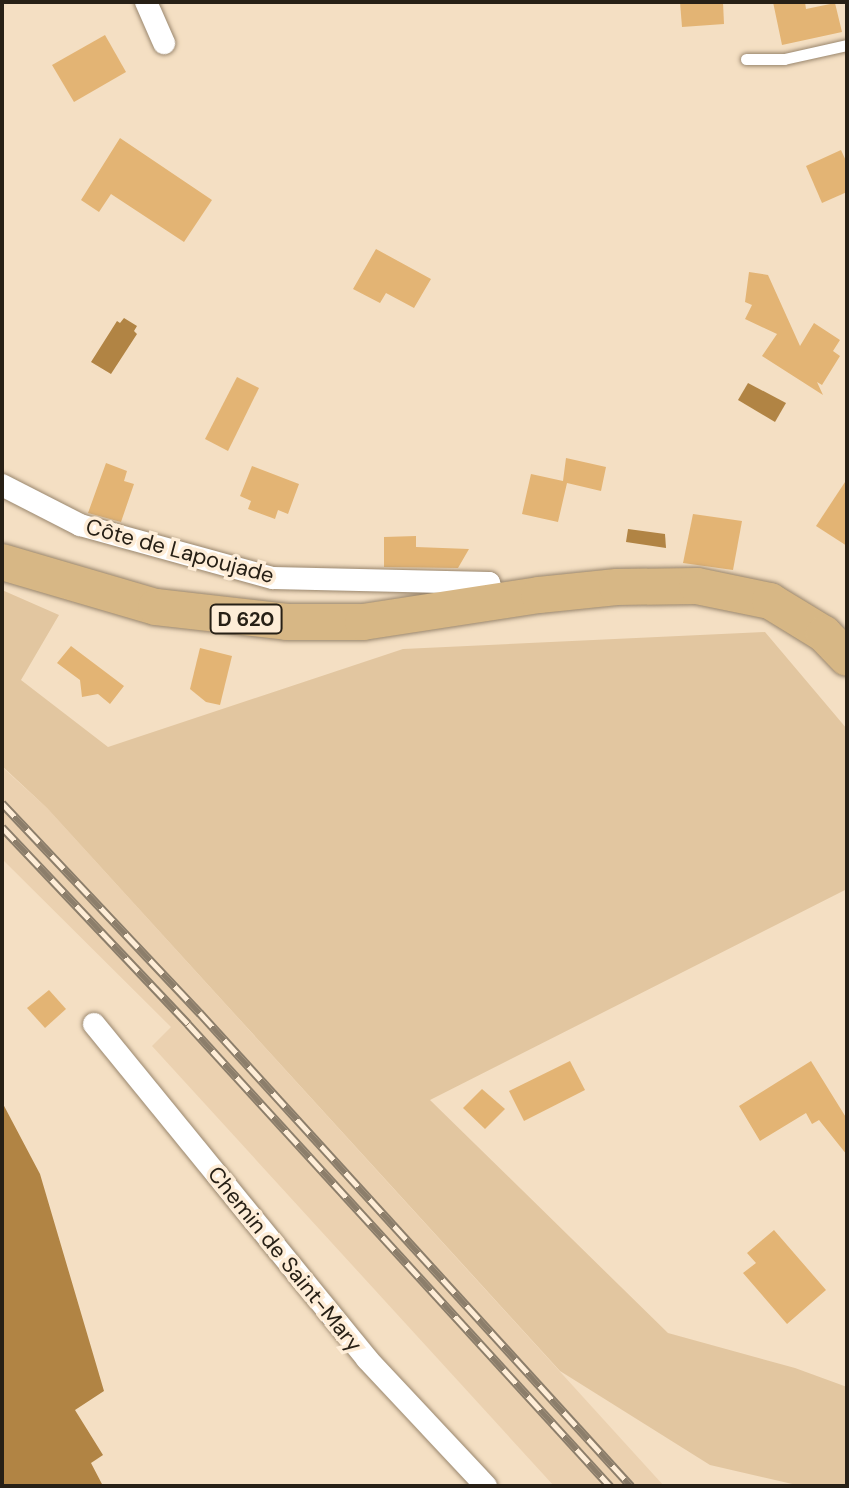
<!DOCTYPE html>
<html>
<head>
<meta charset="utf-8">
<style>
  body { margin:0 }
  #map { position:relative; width:849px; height:1488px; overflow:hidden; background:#f4dfc3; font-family:"DM Sans",sans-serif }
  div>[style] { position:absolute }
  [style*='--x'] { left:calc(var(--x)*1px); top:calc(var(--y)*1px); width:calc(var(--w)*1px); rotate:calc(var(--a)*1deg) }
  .built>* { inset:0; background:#ebd1b0 }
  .green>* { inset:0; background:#e2c6a0 }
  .water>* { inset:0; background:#b18444 }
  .building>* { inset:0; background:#e3b474 }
  .roads { filter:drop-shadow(0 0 2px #99866d) drop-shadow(0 0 2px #99866d) }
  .service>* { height:11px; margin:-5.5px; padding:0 5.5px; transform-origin:5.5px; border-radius:5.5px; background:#fff }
  .minor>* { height:22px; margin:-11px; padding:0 11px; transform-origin:11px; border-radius:11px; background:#fff }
  .primary>* { height:36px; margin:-18px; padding:0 18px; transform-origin:18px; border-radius:18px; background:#d7b785 }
  .rail>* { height:9px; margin-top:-4.5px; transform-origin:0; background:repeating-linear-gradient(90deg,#feedd7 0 18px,#8c7e6b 0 36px); box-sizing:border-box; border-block:2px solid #8c7e6b }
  span { translate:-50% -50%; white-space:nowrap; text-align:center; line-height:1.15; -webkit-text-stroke:7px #feedd7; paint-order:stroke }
  .shield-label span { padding:2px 6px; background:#feedd7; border:2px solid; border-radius:6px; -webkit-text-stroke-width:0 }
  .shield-label { font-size:20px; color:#272016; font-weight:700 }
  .street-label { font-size:22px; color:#272016 }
  .frame { position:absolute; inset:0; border:4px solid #272016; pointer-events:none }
</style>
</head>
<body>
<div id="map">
  <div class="built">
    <i style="clip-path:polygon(2px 767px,47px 808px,664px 1486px,554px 1486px,152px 1046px,171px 1027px,2px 859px)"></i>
  </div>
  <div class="green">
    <i style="clip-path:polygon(2px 590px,59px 615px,21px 680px,108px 747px,403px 649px,765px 632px,847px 729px,847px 889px,430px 1100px,668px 1333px,795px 1368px,847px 1387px,847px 1486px,801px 1486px,710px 1465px,560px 1371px,47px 808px,2px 766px)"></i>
  </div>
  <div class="water">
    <i style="clip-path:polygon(124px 318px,137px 326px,134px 331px,137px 334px,111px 374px,91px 362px,117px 321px,120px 323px)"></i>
    <i style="clip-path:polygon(748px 383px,786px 403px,775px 422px,738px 400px)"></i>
    <i style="clip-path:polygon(628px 529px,665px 534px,666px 548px,626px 542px)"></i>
    <i style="clip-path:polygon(2px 1102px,40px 1174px,104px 1391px,75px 1410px,103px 1455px,91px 1463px,103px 1486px,2px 1486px)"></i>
  </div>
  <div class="building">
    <i style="clip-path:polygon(680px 2px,723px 2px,724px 24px,682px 27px)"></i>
    <i style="clip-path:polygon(773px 2px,805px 2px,806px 9px,835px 3px,842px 32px,782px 45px)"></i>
    <i style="clip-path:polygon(105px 35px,126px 72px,74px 102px,52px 65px)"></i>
    <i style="clip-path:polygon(120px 138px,212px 200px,184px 242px,111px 194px,99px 212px,81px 200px)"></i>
    <i style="clip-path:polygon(841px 150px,847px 163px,847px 192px,822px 203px,806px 166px)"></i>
    <i style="clip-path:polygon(376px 249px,431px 279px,414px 308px,386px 293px,380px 303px,353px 289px)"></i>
    <i style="clip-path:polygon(749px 272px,768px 275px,800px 346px,814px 323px,840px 340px,833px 351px,840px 356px,822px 385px,817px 382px,823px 395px,762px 356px,777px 334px,745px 319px,752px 305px,745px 302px)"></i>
    <i style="clip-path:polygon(237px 377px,259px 388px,228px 451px,205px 439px)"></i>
    <i style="clip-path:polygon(566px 458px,606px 467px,601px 491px,567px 483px,558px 522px,522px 514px,531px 474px,563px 481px)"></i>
    <i style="clip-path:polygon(106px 463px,127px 471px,124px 481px,134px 484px,121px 522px,88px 513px)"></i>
    <i style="clip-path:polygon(252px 466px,299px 484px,288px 514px,278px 510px,275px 519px,248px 509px,251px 501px,240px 496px)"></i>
    <i style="clip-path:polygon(847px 479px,847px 546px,816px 526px)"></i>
    <i style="clip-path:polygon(693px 514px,742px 521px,733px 570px,683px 563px)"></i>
    <i style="clip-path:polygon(416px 536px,416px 547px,469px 549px,458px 568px,384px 567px,384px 537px)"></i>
    <i style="clip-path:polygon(71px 646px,124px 686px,110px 704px,98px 694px,82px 697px,80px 680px,57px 663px)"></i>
    <i style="clip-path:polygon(200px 648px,232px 656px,220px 705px,206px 702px,190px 689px)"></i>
    <i style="clip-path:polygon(49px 990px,66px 1009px,45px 1028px,27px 1008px)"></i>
    <i style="clip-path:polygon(570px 1061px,585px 1090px,524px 1121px,509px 1091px)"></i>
    <i style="clip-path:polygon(811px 1061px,847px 1119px,847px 1155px,819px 1120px,812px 1124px,806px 1113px,760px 1141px,739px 1106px)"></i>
    <i style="clip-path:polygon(482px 1089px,505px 1109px,485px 1129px,463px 1108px)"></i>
    <i style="clip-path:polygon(774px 1230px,826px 1290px,787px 1324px,743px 1273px,756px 1263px,747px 1253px)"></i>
  </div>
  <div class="roads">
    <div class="service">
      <i style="--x:746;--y:59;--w:38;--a:0"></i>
      <i style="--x:784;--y:59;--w:65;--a:-12.5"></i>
    </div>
    <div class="minor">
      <i style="--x:146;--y:2;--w:45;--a:66.3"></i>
      <i style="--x:2;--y:485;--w:88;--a:27.1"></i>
      <i style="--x:80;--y:525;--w:200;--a:15.4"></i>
      <i style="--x:273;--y:578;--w:216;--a:1.3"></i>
      <i style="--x:489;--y:583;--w:21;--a:71"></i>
      <i style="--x:94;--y:1024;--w:432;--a:50.8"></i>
      <i style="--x:367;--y:1359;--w:174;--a:46.9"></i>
    </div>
    <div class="primary">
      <i style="--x:2;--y:562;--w:160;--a:16.3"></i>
      <i style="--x:156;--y:607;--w:132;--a:6.5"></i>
      <i style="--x:287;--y:622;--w:76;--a:0"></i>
      <i style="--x:363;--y:622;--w:178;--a:-8.7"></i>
      <i style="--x:539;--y:595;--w:78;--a:-5.9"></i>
      <i style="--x:617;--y:587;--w:80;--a:-0.7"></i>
      <i style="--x:697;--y:586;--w:75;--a:11.6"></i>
      <i style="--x:770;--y:601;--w:63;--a:31.4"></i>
      <i style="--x:824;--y:634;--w:33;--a:46"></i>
    </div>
  </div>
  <div class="rail">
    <i style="--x:2;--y:803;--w:289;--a:46.7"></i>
    <i style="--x:200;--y:1013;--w:640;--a:47.66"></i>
    <i style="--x:2;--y:827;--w:271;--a:46.6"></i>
    <i style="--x:188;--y:1024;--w:626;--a:47.59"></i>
  </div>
  <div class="shield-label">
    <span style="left:246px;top:619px">D 620</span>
  </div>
  <div class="street-label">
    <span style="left:180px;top:551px;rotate:15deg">Côte de Lapoujade</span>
    <span style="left:285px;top:1259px;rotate:51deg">Chemin de Saint-Mary</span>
  </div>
  <div class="frame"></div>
</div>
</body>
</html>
